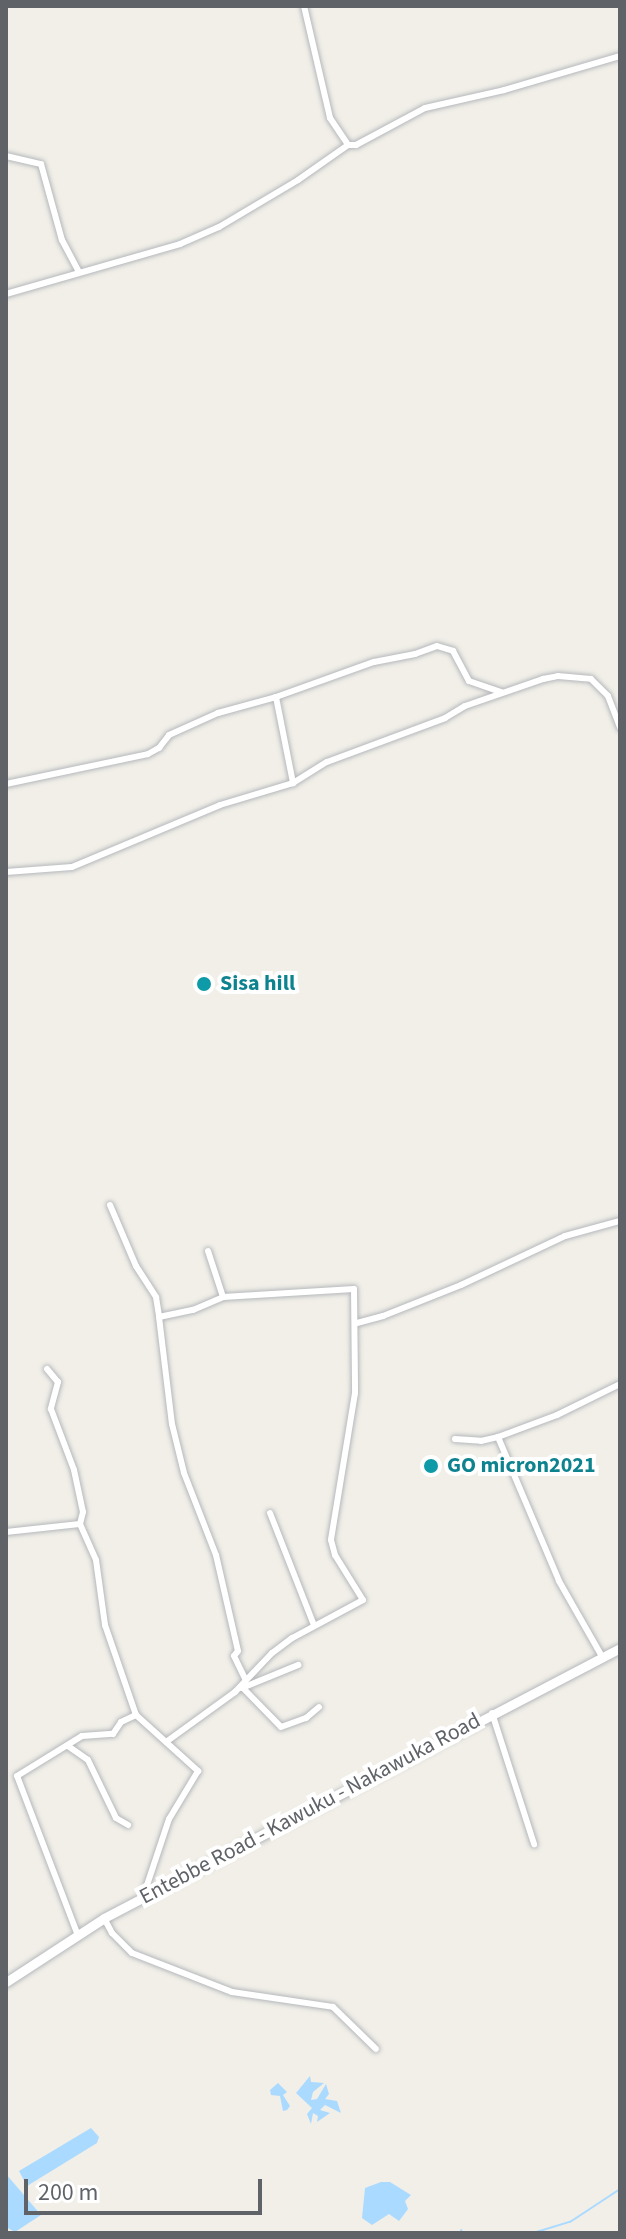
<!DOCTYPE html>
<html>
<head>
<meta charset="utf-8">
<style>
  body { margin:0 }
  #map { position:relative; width:626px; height:2239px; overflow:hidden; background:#f1efe8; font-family:"Source Sans 3",sans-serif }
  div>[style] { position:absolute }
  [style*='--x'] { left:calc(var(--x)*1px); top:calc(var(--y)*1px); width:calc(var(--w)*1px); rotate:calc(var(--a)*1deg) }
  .water>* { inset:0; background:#aadaff }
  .stream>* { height:2px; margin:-1px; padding:0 1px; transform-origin:1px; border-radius:1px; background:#aadaff }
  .roads { filter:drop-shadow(0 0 2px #b5b8bc) drop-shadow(0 0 2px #b5b8bc) }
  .street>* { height:6px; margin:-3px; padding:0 3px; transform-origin:3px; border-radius:3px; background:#fff }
  .secondary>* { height:9px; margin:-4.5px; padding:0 4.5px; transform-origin:4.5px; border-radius:4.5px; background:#fff }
  .dots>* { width:22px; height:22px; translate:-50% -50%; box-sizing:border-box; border:4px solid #fff; border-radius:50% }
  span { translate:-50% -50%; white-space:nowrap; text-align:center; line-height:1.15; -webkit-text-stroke:8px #fff; paint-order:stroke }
  .culture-label { font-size:22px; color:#0d838f; font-weight:700 }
  .left { translate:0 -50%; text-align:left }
  .street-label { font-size:22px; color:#5f6368 }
  .frame { position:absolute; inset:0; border:8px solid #5f6368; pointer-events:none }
  .scale { position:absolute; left:24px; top:2179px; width:238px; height:36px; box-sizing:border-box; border:4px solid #5f6368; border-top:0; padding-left:10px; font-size:24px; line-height:28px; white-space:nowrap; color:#5f6368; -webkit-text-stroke:6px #fff; paint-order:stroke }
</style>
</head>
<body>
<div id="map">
  <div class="water">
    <i style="clip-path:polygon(310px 2076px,311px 2082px,324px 2083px,313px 2092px,311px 2100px,317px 2099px,326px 2084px,329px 2094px,325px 2099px,337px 2101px,341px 2113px,325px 2105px,320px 2110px,330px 2113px,317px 2122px,318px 2116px,313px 2113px,311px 2124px,307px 2114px,312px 2108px,296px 2093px)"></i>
    <i style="clip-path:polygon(278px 2083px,287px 2092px,283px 2095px,290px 2106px,287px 2110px,283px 2111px,280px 2096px,271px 2095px,270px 2090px)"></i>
    <i style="clip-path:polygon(91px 2128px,99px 2137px,97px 2143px,27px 2186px,19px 2171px)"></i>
    <i style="clip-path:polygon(6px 2174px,41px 2215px,15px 2232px,6px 2227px)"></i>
    <i style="clip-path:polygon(381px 2182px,390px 2182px,411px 2195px,405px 2201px,408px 2209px,399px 2221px,389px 2214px,372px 2225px,362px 2218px,365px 2188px)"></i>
  </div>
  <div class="stream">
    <i style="--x:461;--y:2230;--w:4;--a:56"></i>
    <i style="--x:533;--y:2233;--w:39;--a:-17"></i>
    <i style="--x:570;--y:2222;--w:60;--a:-33.4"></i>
  </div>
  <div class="roads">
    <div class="street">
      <i style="--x:304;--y:6;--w:115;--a:76.9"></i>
      <i style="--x:330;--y:118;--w:32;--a:56"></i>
      <i style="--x:6;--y:156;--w:36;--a:13"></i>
      <i style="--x:41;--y:164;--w:79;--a:74.6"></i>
      <i style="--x:62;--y:240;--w:36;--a:62"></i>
      <i style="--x:6;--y:294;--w:181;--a:-16"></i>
      <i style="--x:180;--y:244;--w:43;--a:-23.6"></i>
      <i style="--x:219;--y:227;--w:92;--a:-30.7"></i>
      <i style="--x:298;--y:180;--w:61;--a:-35"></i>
      <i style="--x:348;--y:145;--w:8;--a:0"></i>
      <i style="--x:356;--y:145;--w:78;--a:-28.2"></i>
      <i style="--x:425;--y:108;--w:81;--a:-12.8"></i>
      <i style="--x:504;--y:90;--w:121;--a:-16.3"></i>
      <i style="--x:276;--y:697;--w:88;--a:78.8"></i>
      <i style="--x:6;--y:784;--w:145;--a:-11.9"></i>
      <i style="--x:148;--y:754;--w:13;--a:-29"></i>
      <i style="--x:159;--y:748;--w:16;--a:-52"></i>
      <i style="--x:169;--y:735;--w:54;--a:-24.2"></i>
      <i style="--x:218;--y:713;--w:60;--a:-15.4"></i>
      <i style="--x:276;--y:697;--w:104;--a:-19.7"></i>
      <i style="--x:374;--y:662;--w:42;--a:-11"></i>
      <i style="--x:415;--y:654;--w:23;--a:-20"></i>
      <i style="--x:437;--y:646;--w:17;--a:17"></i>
      <i style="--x:453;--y:651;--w:34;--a:62"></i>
      <i style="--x:469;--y:681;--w:34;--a:19"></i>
      <i style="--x:6;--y:872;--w:66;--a:-4.3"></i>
      <i style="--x:72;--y:867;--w:160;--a:-22.7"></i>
      <i style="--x:220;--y:805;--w:76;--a:-16.8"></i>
      <i style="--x:293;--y:783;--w:40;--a:-32"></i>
      <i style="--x:327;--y:762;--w:126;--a:-20.4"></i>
      <i style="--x:445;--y:718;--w:23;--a:-31"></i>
      <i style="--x:465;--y:706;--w:83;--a:-19.1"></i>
      <i style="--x:543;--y:679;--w:15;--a:-11"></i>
      <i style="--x:558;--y:676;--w:33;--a:5"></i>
      <i style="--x:591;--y:679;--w:24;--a:45"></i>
      <i style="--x:608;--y:696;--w:34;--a:69"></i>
      <i style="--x:110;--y:1205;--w:66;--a:66.9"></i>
      <i style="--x:136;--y:1266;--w:37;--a:57"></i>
      <i style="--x:156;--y:1297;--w:20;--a:81"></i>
      <i style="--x:159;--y:1317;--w:35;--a:-12"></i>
      <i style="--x:193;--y:1310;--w:33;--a:-23"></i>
      <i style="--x:223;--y:1297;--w:131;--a:-3.5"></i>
      <i style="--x:354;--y:1289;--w:104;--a:89.4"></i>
      <i style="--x:355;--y:1393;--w:149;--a:99.3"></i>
      <i style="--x:331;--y:1540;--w:16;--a:75"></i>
      <i style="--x:335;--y:1555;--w:53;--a:58.1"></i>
      <i style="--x:363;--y:1600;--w:81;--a:151.8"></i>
      <i style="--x:292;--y:1638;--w:25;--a:143"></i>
      <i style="--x:272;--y:1653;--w:54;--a:133.5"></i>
      <i style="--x:235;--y:1692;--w:85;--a:144.1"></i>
      <i style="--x:208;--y:1251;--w:48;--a:71.9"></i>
      <i style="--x:159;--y:1317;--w:108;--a:83.1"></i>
      <i style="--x:172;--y:1424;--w:50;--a:76.2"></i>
      <i style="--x:184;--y:1473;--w:88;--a:68.7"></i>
      <i style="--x:216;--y:1555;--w:98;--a:77.1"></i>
      <i style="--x:238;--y:1651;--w:6;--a:129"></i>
      <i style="--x:234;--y:1656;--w:25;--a:64"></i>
      <i style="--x:357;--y:1323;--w:27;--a:-15"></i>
      <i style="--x:383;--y:1316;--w:84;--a:-21.7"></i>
      <i style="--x:461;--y:1285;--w:115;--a:-25.2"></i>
      <i style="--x:565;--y:1236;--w:57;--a:-15.3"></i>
      <i style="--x:47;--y:1369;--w:17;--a:50"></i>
      <i style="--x:58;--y:1382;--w:28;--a:105"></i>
      <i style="--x:51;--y:1409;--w:65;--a:69.3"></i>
      <i style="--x:74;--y:1470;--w:43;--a:77.9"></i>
      <i style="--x:83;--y:1512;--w:12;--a:104"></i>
      <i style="--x:80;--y:1524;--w:39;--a:66"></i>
      <i style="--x:96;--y:1560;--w:66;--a:82.1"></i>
      <i style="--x:105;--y:1625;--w:95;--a:71"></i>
      <i style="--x:136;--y:1715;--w:84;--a:42.1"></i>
      <i style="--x:198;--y:1771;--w:56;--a:121.1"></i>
      <i style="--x:169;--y:1819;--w:82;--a:108.4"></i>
      <i style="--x:498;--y:1437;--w:63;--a:-20.4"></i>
      <i style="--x:557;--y:1415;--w:70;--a:-26.2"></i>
      <i style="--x:455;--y:1439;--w:26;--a:4"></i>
      <i style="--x:481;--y:1441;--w:17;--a:-13"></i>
      <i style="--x:498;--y:1437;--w:156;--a:67"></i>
      <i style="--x:559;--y:1581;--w:89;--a:60.3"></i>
      <i style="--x:270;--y:1513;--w:120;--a:68.6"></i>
      <i style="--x:6;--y:1532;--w:74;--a:-6.2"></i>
      <i style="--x:242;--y:1688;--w:61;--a:-22.3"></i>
      <i style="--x:243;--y:1688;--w:54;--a:45.7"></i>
      <i style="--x:281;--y:1727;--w:27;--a:-20"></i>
      <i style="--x:306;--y:1718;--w:17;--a:-40"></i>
      <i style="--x:492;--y:1713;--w:138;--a:72.2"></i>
      <i style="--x:68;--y:1746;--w:24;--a:35"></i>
      <i style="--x:88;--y:1760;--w:64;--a:64.2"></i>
      <i style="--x:116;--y:1818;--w:14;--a:30"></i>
      <i style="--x:104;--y:1918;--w:17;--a:62"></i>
      <i style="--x:112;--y:1933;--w:28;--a:45"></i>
      <i style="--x:132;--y:1953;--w:107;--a:21.3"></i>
      <i style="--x:232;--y:1992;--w:102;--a:8.4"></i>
      <i style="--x:333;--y:2007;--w:60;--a:44.3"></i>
      <i style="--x:77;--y:1933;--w:168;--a:-110.9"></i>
      <i style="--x:17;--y:1776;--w:76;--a:-31.6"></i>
      <i style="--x:82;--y:1736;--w:31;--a:-4"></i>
      <i style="--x:113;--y:1734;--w:14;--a:-56"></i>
      <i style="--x:121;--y:1722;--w:17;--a:-25"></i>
    </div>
    <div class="secondary">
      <i style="--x:6;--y:1982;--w:117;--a:-33.1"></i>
      <i style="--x:104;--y:1918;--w:582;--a:-27.62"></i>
    </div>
  </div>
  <div class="dots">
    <i style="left:204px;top:984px;background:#0f9aa8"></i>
    <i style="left:431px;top:1466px;background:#0f9aa8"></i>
  </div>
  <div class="culture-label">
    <span class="left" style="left:220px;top:984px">Sisa hill</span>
    <span class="left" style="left:447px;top:1466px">GO micron2021</span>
  </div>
  <div class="street-label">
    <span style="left:310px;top:1809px;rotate:-28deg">Entebbe Road - Kawuku - Nakawuka Road</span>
  </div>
  <div class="frame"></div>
  <div class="scale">200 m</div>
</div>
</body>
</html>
